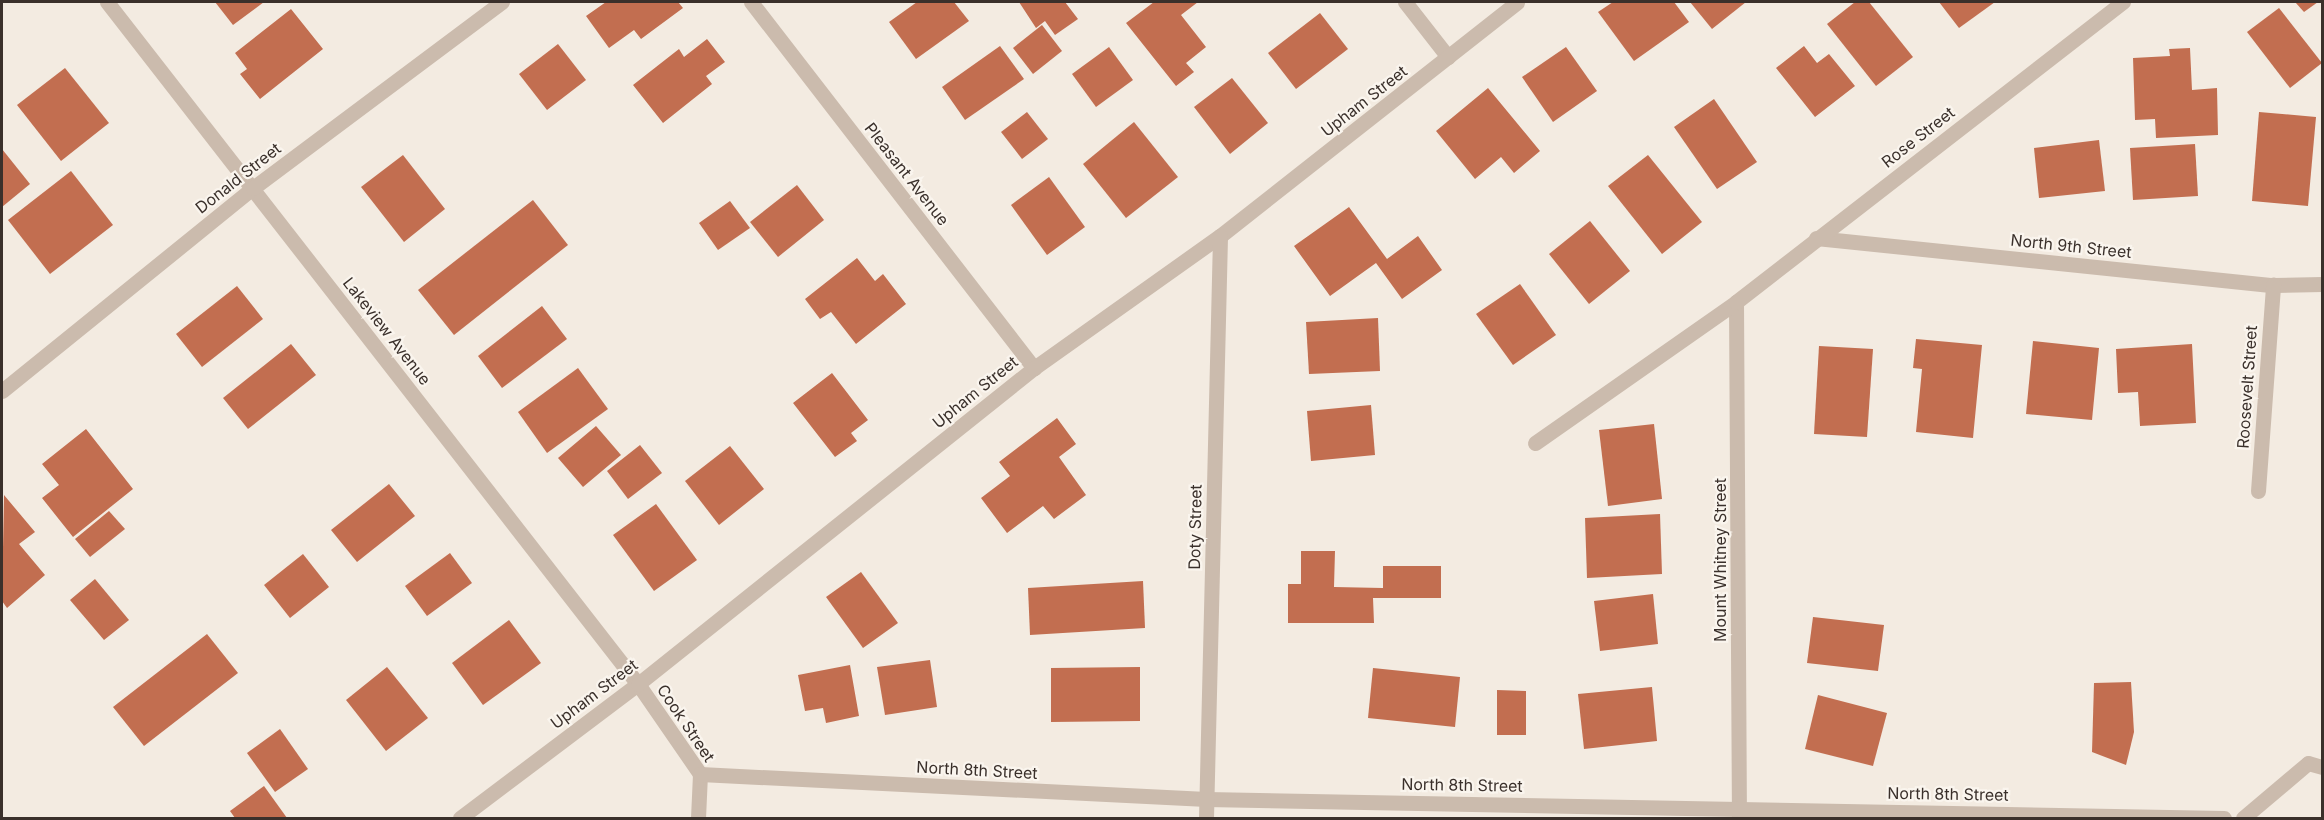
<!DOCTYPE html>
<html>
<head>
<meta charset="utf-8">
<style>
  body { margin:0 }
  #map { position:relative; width:2324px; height:820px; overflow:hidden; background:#f3ebe1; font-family:Inter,sans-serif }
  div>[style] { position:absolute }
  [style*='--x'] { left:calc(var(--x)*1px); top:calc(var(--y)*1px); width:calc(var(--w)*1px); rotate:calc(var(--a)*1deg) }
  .building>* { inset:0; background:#c26e50 }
  .street>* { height:15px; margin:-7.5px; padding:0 7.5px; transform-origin:7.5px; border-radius:7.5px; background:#cbbbad }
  span { translate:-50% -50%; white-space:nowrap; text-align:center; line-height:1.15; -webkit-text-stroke:4.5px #faf5ee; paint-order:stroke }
  .street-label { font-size:16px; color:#3a302b }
  .frame { position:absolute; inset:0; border:3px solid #3a302b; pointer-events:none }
</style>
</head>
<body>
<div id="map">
  <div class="building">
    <i style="clip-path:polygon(215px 2px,264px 2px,233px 25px)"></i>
    <i style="clip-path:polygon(606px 2px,678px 2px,683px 8px,641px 39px,634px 30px,609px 48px,586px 16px)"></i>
    <i style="clip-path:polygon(917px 2px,954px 2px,969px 21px,916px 59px,889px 22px)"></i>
    <i style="clip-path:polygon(1019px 2px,1065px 2px,1078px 19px,1055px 35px,1045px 21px,1036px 28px)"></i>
    <i style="clip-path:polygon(1154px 2px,1198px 2px,1181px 15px,1206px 47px,1186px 63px,1194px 72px,1176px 86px,1126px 23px)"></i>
    <i style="clip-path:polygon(1613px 2px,1674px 2px,1689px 22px,1634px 61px,1598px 12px)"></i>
    <i style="clip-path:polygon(1690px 2px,1746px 2px,1712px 29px)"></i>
    <i style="clip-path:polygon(1855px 2px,1869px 2px,1913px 57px,1876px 86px,1827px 24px)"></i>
    <i style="clip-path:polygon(1939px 2px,1995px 2px,1959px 28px)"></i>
    <i style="clip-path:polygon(2295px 2px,2318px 2px,2304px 12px)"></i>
    <i style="clip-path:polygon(2279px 8px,2322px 63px,2290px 88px,2247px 32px)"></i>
    <i style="clip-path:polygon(291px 9px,323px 49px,260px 99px,240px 74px,247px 69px,235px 53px)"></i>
    <i style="clip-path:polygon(1320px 13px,1348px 49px,1296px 89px,1268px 53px)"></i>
    <i style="clip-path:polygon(1042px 25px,1062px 51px,1033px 74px,1013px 48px)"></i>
    <i style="clip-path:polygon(707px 39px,725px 62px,706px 76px,712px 84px,663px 123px,633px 85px,679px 49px,684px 57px)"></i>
    <i style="clip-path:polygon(558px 44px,586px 80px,547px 110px,519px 74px)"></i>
    <i style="clip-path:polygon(1000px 46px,1024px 79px,965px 120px,942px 87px)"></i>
    <i style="clip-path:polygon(1804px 46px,1817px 63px,1829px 54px,1855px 86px,1815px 117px,1776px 68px)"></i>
    <i style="clip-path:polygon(1109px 47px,1133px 80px,1096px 107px,1072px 74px)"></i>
    <i style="clip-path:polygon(1566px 47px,1597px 91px,1553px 122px,1522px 77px)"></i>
    <i style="clip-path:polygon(2190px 48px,2192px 90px,2217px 88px,2218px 135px,2156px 138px,2155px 119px,2135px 120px,2133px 58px,2170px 56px,2169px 49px)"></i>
    <i style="clip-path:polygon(65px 68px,109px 123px,61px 161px,17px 105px)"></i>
    <i style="clip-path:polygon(1232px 78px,1268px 123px,1230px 154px,1194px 107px)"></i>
    <i style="clip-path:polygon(1488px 88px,1540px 151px,1514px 173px,1501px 157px,1475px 179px,1436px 131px)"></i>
    <i style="clip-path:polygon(1714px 99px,1757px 162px,1717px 189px,1674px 127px)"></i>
    <i style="clip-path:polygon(1027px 112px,1048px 139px,1022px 159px,1001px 132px)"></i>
    <i style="clip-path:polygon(2259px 112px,2316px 117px,2308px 206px,2252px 201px)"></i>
    <i style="clip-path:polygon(1134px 122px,1178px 177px,1126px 218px,1083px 164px)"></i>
    <i style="clip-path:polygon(2099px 140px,2105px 191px,2039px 198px,2034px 148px)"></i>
    <i style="clip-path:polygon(2195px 144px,2198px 196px,2133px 200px,2130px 148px)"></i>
    <i style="clip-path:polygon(2px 149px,30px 184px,2px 207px)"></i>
    <i style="clip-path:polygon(403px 155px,445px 209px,404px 242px,361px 187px)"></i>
    <i style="clip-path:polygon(1648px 155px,1702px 222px,1662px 254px,1608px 186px)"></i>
    <i style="clip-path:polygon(71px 171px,113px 225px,50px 274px,8px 220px)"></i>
    <i style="clip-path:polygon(1049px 177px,1085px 227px,1047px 255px,1011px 205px)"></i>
    <i style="clip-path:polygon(797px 185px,824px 220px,778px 257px,750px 222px)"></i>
    <i style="clip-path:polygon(533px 200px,568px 245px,454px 335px,418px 290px)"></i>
    <i style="clip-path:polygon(730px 201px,750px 228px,718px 250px,699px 223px)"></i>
    <i style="clip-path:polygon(1349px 207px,1387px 259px,1418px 236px,1442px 270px,1402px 299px,1376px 263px,1330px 296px,1294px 246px)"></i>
    <i style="clip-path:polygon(1590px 221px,1630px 271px,1589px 304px,1549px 254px)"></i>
    <i style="clip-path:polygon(857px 258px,875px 281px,883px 274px,906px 304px,856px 344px,831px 312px,820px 319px,805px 299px)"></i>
    <i style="clip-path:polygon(1520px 284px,1556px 335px,1513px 365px,1476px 314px)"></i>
    <i style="clip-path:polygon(237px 286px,263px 319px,202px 367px,176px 334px)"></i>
    <i style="clip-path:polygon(542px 306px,567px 339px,502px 388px,478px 356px)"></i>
    <i style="clip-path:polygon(1378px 318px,1380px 371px,1309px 374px,1306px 322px)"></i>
    <i style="clip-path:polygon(1916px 339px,1982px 345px,1973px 438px,1916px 432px,1922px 369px,1913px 368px)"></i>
    <i style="clip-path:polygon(2033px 341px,2099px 348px,2092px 420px,2026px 414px)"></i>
    <i style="clip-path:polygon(291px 344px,316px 375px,248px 429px,223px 398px)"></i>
    <i style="clip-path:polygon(2192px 344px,2196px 423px,2140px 426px,2138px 392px,2118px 393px,2116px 349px)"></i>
    <i style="clip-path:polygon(1819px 346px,1873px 349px,1867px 437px,1814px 434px)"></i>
    <i style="clip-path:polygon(578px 368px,608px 409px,547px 453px,518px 412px)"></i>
    <i style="clip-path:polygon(832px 373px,868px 420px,851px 433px,857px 441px,835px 457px,793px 403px)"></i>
    <i style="clip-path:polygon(1371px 405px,1375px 455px,1311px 461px,1307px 411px)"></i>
    <i style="clip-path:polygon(1057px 418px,1076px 444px,1059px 457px,1086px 495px,1054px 519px,1043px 506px,1007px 533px,981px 498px,1010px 476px,999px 462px)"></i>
    <i style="clip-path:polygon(1654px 424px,1662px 499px,1608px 506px,1599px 430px)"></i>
    <i style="clip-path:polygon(596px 426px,621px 455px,583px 487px,558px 458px)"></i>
    <i style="clip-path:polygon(86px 429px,133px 489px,73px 537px,42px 498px,59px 485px,42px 464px)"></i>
    <i style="clip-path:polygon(640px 445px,662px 473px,628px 499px,607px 471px)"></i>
    <i style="clip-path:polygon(730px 446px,764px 489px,719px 525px,685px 481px)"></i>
    <i style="clip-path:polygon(389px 484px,415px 516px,357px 562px,331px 530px)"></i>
    <i style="clip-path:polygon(4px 495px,35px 532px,19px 544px,45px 575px,7px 608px,2px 601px)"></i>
    <i style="clip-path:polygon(656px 504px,697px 560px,654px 591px,613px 535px)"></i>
    <i style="clip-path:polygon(109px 511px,125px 529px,90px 557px,75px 539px)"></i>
    <i style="clip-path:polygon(1660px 514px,1662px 574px,1587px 578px,1585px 518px)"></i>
    <i style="clip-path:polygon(1301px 551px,1335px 551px,1334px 587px,1383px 588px,1383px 566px,1441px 566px,1441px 598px,1373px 598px,1374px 623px,1288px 623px,1288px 584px,1301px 584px)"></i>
    <i style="clip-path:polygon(450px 553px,472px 583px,427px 616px,405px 586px)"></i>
    <i style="clip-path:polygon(303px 554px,329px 587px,290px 618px,264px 585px)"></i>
    <i style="clip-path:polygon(861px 572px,898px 623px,863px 648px,826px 597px)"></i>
    <i style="clip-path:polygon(95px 579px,129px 620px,104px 640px,70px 600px)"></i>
    <i style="clip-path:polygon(1143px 581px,1145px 628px,1030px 635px,1028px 588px)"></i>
    <i style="clip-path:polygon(1653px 594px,1658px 644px,1600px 651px,1594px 601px)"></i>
    <i style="clip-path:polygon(1813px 617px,1884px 625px,1878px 671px,1807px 663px)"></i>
    <i style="clip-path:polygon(509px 620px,541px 663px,483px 705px,452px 663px)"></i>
    <i style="clip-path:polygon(207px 634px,238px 673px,144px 746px,113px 707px)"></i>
    <i style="clip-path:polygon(930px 660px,937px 707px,885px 715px,877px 667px)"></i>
    <i style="clip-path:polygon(850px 665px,859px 716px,826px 723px,823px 708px,805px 711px,798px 675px)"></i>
    <i style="clip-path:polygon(387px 667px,428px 718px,386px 751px,346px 700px)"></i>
    <i style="clip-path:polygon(1140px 667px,1140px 721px,1051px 722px,1051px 668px)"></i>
    <i style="clip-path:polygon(1373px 668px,1460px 677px,1455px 727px,1368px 718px)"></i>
    <i style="clip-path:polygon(2131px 682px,2134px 732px,2126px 765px,2092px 752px,2094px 683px)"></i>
    <i style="clip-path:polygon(1652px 687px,1657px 741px,1584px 749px,1578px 694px)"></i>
    <i style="clip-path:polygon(1497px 690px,1526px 691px,1526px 735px,1497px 735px)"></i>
    <i style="clip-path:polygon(1818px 695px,1887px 713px,1873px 766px,1805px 749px)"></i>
    <i style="clip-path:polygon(280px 729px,308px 769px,275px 792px,247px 753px)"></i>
    <i style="clip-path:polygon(264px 786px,287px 818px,235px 818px,230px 811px)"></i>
  </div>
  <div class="street">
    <i style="--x:107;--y:2;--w:864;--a:52.1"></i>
    <i style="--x:638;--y:684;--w:109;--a:55.4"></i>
    <i style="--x:700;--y:774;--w:44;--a:92.6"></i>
    <i style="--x:751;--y:2;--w:463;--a:52.3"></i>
    <i style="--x:1405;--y:2;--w:70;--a:52"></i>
    <i style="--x:1816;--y:238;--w:459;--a:5.9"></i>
    <i style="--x:2273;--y:285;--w:49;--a:-1.2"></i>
    <i style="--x:1736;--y:302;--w:516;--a:89.67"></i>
    <i style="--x:2;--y:391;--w:323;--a:-39"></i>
    <i style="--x:253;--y:188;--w:311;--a:-36.8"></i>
    <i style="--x:1535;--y:443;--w:246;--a:-35"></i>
    <i style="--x:1736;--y:302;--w:490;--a:-37.8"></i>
    <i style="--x:2258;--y:491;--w:207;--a:-85.8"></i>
    <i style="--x:700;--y:774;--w:507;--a:2.83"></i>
    <i style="--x:1206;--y:799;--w:1018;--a:1.07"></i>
    <i style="--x:460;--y:818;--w:223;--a:-37"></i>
    <i style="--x:638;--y:684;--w:507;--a:-38.59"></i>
    <i style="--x:1034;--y:368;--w:228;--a:-35.4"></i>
    <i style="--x:1220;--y:236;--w:378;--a:-38.2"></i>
    <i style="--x:1206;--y:818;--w:582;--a:-88.62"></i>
    <i style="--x:2243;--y:818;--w:85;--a:-40.2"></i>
    <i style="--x:2308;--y:763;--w:15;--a:16"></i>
  </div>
  <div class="street-label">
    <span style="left:1364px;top:101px;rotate:-38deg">Upham Street</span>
    <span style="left:1918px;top:137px;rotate:-38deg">Rose Street</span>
    <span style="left:907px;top:174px;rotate:52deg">Pleasant Avenue</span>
    <span style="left:238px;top:178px;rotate:-38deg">Donald Street</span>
    <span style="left:2071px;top:246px;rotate:6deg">North 9th Street</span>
    <span style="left:387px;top:331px;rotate:52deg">Lakeview Avenue</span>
    <span style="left:2247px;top:387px;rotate:-86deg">Roosevelt Street</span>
    <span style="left:975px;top:392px;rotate:-39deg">Upham Street</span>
    <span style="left:1195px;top:527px;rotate:-89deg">Doty Street</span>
    <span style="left:1720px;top:560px;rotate:-90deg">Mount Whitney Street</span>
    <span style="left:594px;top:694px;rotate:-37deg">Upham Street</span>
    <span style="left:686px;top:723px;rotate:56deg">Cook Street</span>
    <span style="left:977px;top:770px;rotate:3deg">North 8th Street</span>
    <span style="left:1462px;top:785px;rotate:1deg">North 8th Street</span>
    <span style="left:1948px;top:794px;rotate:1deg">North 8th Street</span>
  </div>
  <div class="frame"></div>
</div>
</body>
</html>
